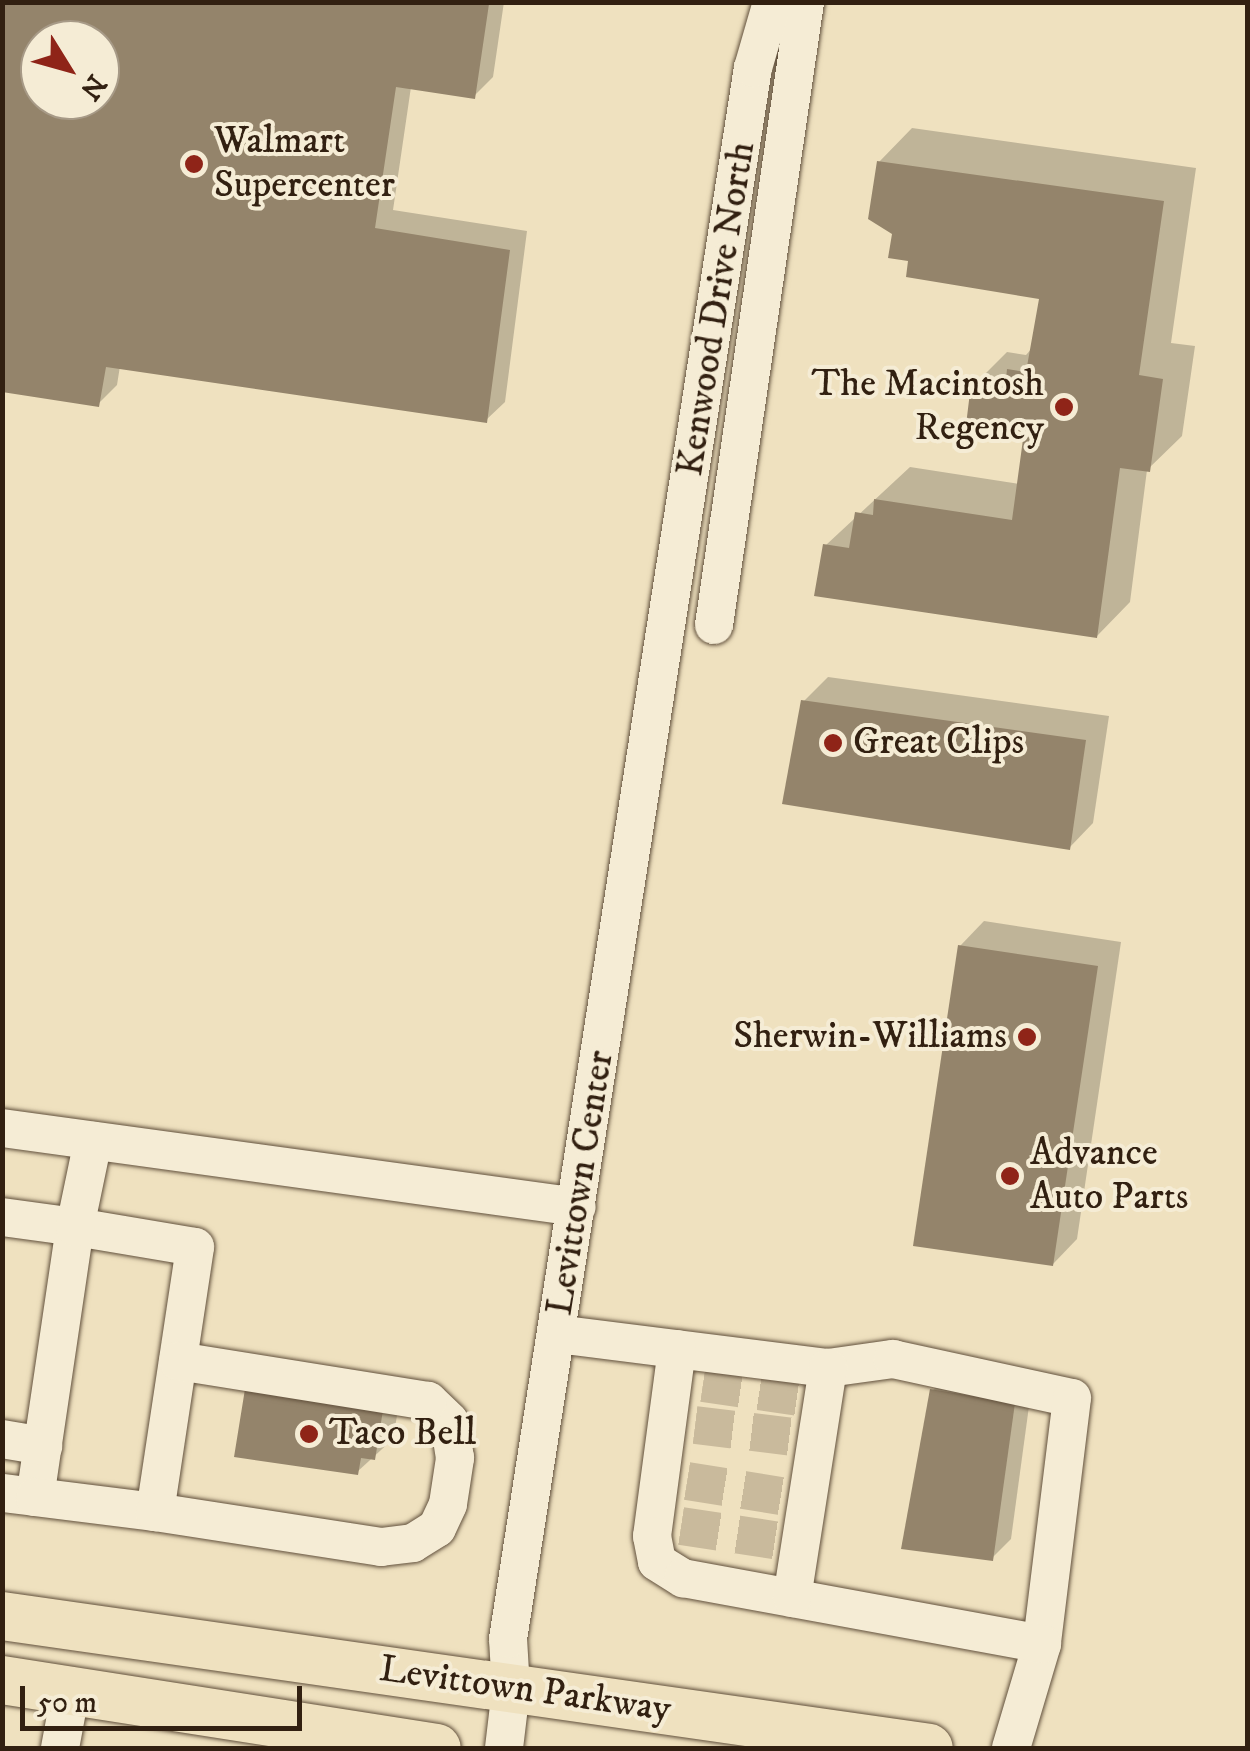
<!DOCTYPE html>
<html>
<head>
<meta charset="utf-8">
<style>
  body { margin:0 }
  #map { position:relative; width:1250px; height:1751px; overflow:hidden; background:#efe1bf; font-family:"IM FELL DW Pica",serif }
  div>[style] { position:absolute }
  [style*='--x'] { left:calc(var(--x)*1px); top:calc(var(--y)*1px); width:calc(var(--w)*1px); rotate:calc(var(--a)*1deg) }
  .shadow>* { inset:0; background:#0003 }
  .building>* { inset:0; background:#94846b }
  .minor-tunnel>* { height:38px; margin-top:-19px; transform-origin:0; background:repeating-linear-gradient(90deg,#c9ba9c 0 38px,transparent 0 57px) }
  .roads { filter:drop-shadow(0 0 2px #61503c) drop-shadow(0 0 2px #61503c) }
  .minor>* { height:38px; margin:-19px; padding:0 19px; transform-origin:19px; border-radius:19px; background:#f5ecd5 }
  .major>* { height:48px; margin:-24px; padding:0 24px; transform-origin:24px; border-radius:24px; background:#efe1bf }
  .dots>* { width:28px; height:28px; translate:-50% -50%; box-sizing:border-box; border:5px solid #f5ecd5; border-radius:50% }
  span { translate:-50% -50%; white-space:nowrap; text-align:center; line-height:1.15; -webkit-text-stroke:8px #f5ecd5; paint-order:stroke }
  .poi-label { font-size:38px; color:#322011 }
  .left { translate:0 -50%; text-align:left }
  .right { translate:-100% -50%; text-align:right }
  .street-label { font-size:38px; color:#322011 }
  .frame { position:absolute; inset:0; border:5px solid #322011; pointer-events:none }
  .north { position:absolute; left:20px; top:20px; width:100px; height:100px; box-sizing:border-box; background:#f5ecd5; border:2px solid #a79a87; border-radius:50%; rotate:127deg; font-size:28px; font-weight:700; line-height:40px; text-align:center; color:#322011 }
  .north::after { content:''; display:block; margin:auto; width:35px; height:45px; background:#8f2418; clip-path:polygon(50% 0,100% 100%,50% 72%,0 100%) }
  .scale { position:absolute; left:20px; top:1686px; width:282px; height:45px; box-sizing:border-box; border:5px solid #322011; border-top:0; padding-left:12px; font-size:30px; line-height:35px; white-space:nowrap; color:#322011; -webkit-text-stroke:8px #f5ecd5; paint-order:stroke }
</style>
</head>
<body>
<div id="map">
  <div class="shadow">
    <i style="clip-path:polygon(evenodd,2px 2px,504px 2px,493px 77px,474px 96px,411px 87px,393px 210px,527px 231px,505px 402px,486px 420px,120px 366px,117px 385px,98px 404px,2px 2px,40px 40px,100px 40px,100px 100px,40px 100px,40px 40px)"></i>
    <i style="clip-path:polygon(912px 128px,1196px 168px,1171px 343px,1195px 346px,1182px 436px,1147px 470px,1130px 602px,1097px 636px,826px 545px,910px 467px,1019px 484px,1027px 430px,974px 385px,1007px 352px,1026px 355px,1033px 347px,1042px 297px,911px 259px,895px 232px,879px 162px)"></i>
    <i style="clip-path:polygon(828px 677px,1109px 716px,1093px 823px,1069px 848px,804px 701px)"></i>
    <i style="clip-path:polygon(984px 921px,1121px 942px,1077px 1239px,1053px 1264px,960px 946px)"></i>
    <i style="clip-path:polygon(952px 1371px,1032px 1384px,1011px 1539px,992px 1558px,933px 1390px)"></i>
    <i style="clip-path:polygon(401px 1392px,393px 1439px,357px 1472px,237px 1455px)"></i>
  </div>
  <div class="building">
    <i style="clip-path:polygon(evenodd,2px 2px,489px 4px,475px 99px,396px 87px,375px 228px,510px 250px,487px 423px,106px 367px,99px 407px,2px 392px,2px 2px,40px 40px,100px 40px,100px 100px,40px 100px,40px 40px)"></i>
    <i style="clip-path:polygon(877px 161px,1164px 201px,1139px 375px,1163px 379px,1150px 472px,1120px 468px,1097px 638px,814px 596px,823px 544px,849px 548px,855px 512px,873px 515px,874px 499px,1012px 520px,1024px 432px,966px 425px,971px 384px,1005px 389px,1007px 369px,1026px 372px,1039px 299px,906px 277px,908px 261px,888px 258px,892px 234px,868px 219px)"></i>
    <i style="clip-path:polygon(801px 700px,1086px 740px,1070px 850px,782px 804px)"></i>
    <i style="clip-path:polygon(958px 945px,1098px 966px,1053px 1266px,913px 1246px)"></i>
    <i style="clip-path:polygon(245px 1389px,383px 1410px,375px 1460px,361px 1458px,358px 1475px,234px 1457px)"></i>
    <i style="clip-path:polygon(930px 1389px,1015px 1403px,993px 1561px,901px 1549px)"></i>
  </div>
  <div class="minor-tunnel">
    <i style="--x:703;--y:1383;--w:97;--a:8.3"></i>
    <i style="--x:695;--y:1425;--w:100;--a:6.9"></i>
    <i style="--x:687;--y:1481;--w:101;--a:9.1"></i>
    <i style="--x:681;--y:1526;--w:100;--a:8.6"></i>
  </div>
  <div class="roads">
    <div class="minor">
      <i style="--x:714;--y:625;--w:630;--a:-81.69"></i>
      <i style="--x:2;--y:1128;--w:580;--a:7.82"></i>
      <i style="--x:2;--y:1217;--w:74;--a:7.8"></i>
      <i style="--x:75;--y:1227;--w:273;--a:98.4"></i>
      <i style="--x:35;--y:1497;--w:33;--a:-173"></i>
      <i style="--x:557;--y:1334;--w:273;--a:7.2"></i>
      <i style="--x:828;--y:1368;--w:66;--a:-7.9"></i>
      <i style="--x:893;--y:1359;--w:183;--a:12.3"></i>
      <i style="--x:1072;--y:1398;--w:248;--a:97"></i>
      <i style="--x:1042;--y:1644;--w:109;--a:106.6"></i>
      <i style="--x:677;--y:1349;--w:189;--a:97.6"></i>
      <i style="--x:652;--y:1536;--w:26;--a:79"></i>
      <i style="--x:657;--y:1562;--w:31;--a:32"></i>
      <i style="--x:683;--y:1578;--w:365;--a:10.4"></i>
      <i style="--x:2;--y:1439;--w:42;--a:9.7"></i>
      <i style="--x:35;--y:1497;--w:121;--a:7.1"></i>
      <i style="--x:155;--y:1512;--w:268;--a:-81.4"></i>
      <i style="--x:195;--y:1247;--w:122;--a:-170.5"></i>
      <i style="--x:75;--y:1227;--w:88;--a:-78.2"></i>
      <i style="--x:155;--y:1512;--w:229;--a:8.8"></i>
      <i style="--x:381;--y:1547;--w:32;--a:-7"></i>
      <i style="--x:413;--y:1543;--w:28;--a:-32"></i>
      <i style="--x:437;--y:1528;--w:26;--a:-65"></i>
      <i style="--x:448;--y:1504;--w:47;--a:-81.3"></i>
      <i style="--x:455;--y:1458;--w:37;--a:-99"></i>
      <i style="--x:449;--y:1421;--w:29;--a:-136"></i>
      <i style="--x:428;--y:1401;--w:253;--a:-170.9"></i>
      <i style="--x:792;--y:1598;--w:233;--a:-81.1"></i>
      <i style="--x:60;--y:1748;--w:60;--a:-79.4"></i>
      <i style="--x:504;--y:1748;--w:59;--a:-83.2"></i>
      <i style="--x:511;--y:1689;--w:50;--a:-93.4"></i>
      <i style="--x:508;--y:1639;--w:1590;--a:-81.14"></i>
      <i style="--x:753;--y:68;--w:69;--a:-73.9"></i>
    </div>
    <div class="major">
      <i style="--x:2;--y:1616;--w:936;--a:8.1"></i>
      <i style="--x:2;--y:1680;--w:440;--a:8.9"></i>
    </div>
  </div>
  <div class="dots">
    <i style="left:194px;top:164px;background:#8f2418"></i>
    <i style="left:1064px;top:407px;background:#8f2418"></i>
    <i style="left:833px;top:743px;background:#8f2418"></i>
    <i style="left:1027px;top:1037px;background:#8f2418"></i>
    <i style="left:1010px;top:1176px;background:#8f2418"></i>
    <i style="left:309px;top:1434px;background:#8f2418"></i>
  </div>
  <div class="poi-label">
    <span class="left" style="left:214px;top:164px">Walmart<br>Supercenter</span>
    <span class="right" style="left:1044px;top:407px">The Macintosh<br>Regency</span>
    <span class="left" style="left:853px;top:743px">Great Clips</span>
    <span class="right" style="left:1007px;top:1037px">Sherwin-Williams</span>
    <span class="left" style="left:1030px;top:1176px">Advance<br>Auto Parts</span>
    <span class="left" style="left:329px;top:1434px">Taco Bell</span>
  </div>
  <div class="street-label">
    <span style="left:717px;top:309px;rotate:-81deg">Kenwood Drive North</span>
    <span style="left:581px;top:1183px;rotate:-81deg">Levittown Center</span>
    <span style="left:525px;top:1690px;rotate:8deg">Levittown Parkway</span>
  </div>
  <div class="frame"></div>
  <div class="north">N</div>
  <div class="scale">50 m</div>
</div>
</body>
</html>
